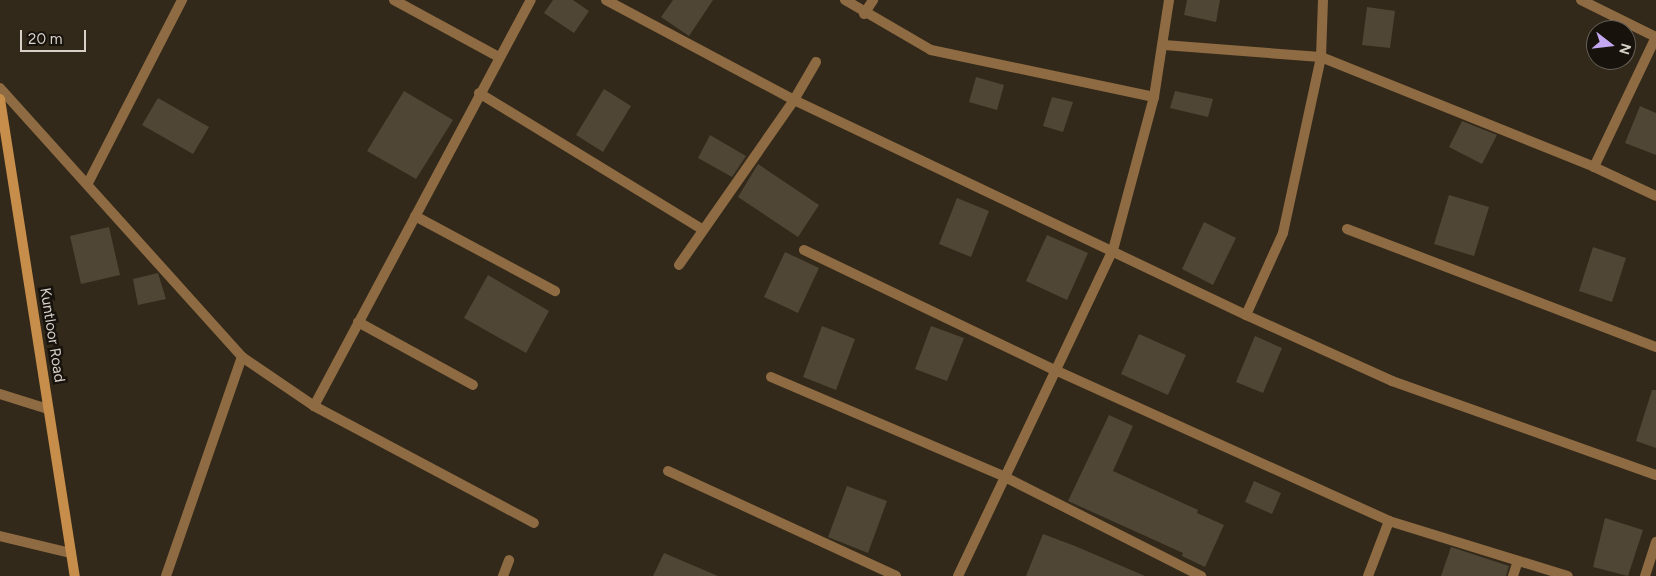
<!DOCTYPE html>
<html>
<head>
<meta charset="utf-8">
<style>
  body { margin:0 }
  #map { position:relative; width:1656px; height:576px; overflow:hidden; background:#32291a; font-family:Figtree,sans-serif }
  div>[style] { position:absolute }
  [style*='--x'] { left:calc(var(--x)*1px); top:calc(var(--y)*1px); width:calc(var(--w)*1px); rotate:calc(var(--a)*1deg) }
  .building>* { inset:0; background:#504636 }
  .lane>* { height:10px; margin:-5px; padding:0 5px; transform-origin:5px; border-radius:5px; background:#8e6b42 }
  .street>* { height:10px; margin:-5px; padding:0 5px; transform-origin:5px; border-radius:5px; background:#8e6b42 }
  .secondary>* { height:10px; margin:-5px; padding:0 5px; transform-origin:5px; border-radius:5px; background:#c78e4b }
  span { translate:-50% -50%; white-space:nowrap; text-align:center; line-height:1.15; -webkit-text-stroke:5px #17120c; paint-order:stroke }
  .street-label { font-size:15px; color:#d7d1c8 }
  .north { position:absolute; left:1586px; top:20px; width:50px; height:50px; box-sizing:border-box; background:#17120c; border:1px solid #645e57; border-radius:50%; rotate:106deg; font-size:14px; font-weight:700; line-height:20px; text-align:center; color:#d7d1c8 }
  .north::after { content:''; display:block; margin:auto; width:18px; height:22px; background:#c4a7f1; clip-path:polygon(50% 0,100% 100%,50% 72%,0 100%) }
  .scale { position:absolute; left:20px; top:30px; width:66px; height:22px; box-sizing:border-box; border:2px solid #d7d1c8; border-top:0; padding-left:6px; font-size:15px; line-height:18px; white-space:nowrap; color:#d7d1c8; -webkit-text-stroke:4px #17120c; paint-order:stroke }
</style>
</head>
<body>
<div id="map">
  <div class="building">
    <i style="clip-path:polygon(553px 0,573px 0,589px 11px,574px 33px,544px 13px)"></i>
    <i style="clip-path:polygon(673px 0,713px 0,689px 36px,661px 17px)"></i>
    <i style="clip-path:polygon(1187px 0,1220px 0,1216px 22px,1184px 15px)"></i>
    <i style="clip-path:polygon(1367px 7px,1395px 11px,1390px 48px,1362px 45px)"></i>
    <i style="clip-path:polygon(976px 77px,1004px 85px,997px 110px,969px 102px)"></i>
    <i style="clip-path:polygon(604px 89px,631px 106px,603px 152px,576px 135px)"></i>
    <i style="clip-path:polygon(404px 91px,453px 120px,416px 179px,367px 151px)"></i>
    <i style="clip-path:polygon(1175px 91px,1213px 99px,1208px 117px,1170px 108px)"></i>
    <i style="clip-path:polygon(1052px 97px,1073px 102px,1063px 132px,1043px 126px)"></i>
    <i style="clip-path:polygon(158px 98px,209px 127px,193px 154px,142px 125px)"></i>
    <i style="clip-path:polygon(1640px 106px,1656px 113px,1656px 155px,1625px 143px)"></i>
    <i style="clip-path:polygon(1462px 121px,1497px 135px,1482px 164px,1449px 147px)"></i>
    <i style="clip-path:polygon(710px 135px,746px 156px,732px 177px,698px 158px)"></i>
    <i style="clip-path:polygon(758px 164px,819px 205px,798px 237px,738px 197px)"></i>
    <i style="clip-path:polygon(1449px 195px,1489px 207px,1474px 256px,1434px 244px)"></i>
    <i style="clip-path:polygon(957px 198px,989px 211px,971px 257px,939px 244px)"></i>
    <i style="clip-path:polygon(1204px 222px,1236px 238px,1213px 285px,1182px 269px)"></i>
    <i style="clip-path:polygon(109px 227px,120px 275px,81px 284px,70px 236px)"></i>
    <i style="clip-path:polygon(1047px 235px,1088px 253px,1067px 300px,1026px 281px)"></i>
    <i style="clip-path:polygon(1593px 247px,1626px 258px,1612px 302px,1579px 291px)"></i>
    <i style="clip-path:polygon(785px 252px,819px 268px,798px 313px,764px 297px)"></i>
    <i style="clip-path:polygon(158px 273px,166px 299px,138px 305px,133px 279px)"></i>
    <i style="clip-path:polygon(488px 275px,549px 311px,526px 353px,464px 318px)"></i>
    <i style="clip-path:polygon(822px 326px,855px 339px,836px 390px,803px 377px)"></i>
    <i style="clip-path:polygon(931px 326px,964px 338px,947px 381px,915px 369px)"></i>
    <i style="clip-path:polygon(1139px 334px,1186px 355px,1168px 395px,1121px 374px)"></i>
    <i style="clip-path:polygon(1255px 336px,1282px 348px,1263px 393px,1236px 382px)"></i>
    <i style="clip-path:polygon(1652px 390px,1656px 390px,1656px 448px,1636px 441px)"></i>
    <i style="clip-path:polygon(1109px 415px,1133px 426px,1113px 471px,1198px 510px,1197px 513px,1224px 525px,1205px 567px,1182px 556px,1183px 553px,1068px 501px)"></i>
    <i style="clip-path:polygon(1254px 481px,1281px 493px,1272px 514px,1245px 502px)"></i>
    <i style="clip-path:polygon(847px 486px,887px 501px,868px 553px,828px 537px)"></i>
    <i style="clip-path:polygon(1605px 518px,1643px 530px,1628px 576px,1593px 567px)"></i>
    <i style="clip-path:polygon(1043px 534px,1075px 546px,1145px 576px,1026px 576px)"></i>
    <i style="clip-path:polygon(1451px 547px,1509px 566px,1506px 576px,1441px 576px)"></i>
    <i style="clip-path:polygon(664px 553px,718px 576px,653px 576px)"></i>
  </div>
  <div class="lane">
    <i style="--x:314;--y:406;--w:249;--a:28"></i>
  </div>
  <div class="street">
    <i style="--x:394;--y:0;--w:119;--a:28.5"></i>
    <i style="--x:606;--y:0;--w:213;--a:28"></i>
    <i style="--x:794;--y:100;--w:501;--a:25.44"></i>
    <i style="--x:1246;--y:315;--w:160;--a:24.3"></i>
    <i style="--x:1392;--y:381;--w:280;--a:19.6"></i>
    <i style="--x:845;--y:0;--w:99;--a:30.2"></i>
    <i style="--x:931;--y:50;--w:228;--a:11.9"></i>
    <i style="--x:1581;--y:0;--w:84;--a:26.3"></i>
    <i style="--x:1656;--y:37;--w:144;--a:115.5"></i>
    <i style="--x:864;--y:14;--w:17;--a:-57"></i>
    <i style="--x:1164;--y:45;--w:157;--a:4.4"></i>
    <i style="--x:1321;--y:57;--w:294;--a:21.9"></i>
    <i style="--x:1594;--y:167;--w:68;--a:25.1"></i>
    <i style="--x:0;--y:88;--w:362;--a:48"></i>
    <i style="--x:242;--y:357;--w:87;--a:34.2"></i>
    <i style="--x:314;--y:406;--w:460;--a:-61.9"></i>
    <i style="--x:479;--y:93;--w:261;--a:31.4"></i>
    <i style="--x:88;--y:183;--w:206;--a:-62.8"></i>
    <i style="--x:415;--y:216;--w:159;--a:28.2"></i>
    <i style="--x:1347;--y:229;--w:331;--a:20.9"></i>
    <i style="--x:804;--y:250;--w:278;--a:25.6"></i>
    <i style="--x:1055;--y:370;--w:367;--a:24.3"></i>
    <i style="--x:1389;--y:521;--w:187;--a:17.1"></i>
    <i style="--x:679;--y:265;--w:201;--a:-55.1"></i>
    <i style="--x:794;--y:100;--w:44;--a:-59.9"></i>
    <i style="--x:1246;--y:315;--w:90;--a:-65.7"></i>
    <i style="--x:1283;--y:233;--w:180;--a:-77.8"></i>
    <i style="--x:1321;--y:57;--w:57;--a:-88"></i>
    <i style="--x:358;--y:322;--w:131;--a:28.7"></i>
    <i style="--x:771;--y:377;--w:254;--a:23.1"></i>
    <i style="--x:1005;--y:477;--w:220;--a:26.8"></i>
    <i style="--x:0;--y:394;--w:50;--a:17.4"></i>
    <i style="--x:668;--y:471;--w:251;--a:24.7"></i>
    <i style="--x:0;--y:536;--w:73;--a:13.5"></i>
    <i style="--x:166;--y:576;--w:232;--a:-70.9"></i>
    <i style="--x:503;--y:576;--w:17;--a:-69"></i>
    <i style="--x:958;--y:576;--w:361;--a:-64.6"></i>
    <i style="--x:1113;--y:250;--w:158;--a:-75"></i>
    <i style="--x:1154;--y:97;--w:98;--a:-81.2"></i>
    <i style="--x:1368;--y:576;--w:59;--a:-69.1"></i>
    <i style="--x:1513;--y:576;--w:16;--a:-72"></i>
    <i style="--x:1645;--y:576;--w:36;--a:-72"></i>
  </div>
  <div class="secondary">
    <i style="--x:0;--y:99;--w:483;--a:81.1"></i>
  </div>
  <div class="street-label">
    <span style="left:52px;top:335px;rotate:81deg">Kuntloor Road</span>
  </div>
  <div class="north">N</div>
  <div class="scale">20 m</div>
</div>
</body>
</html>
